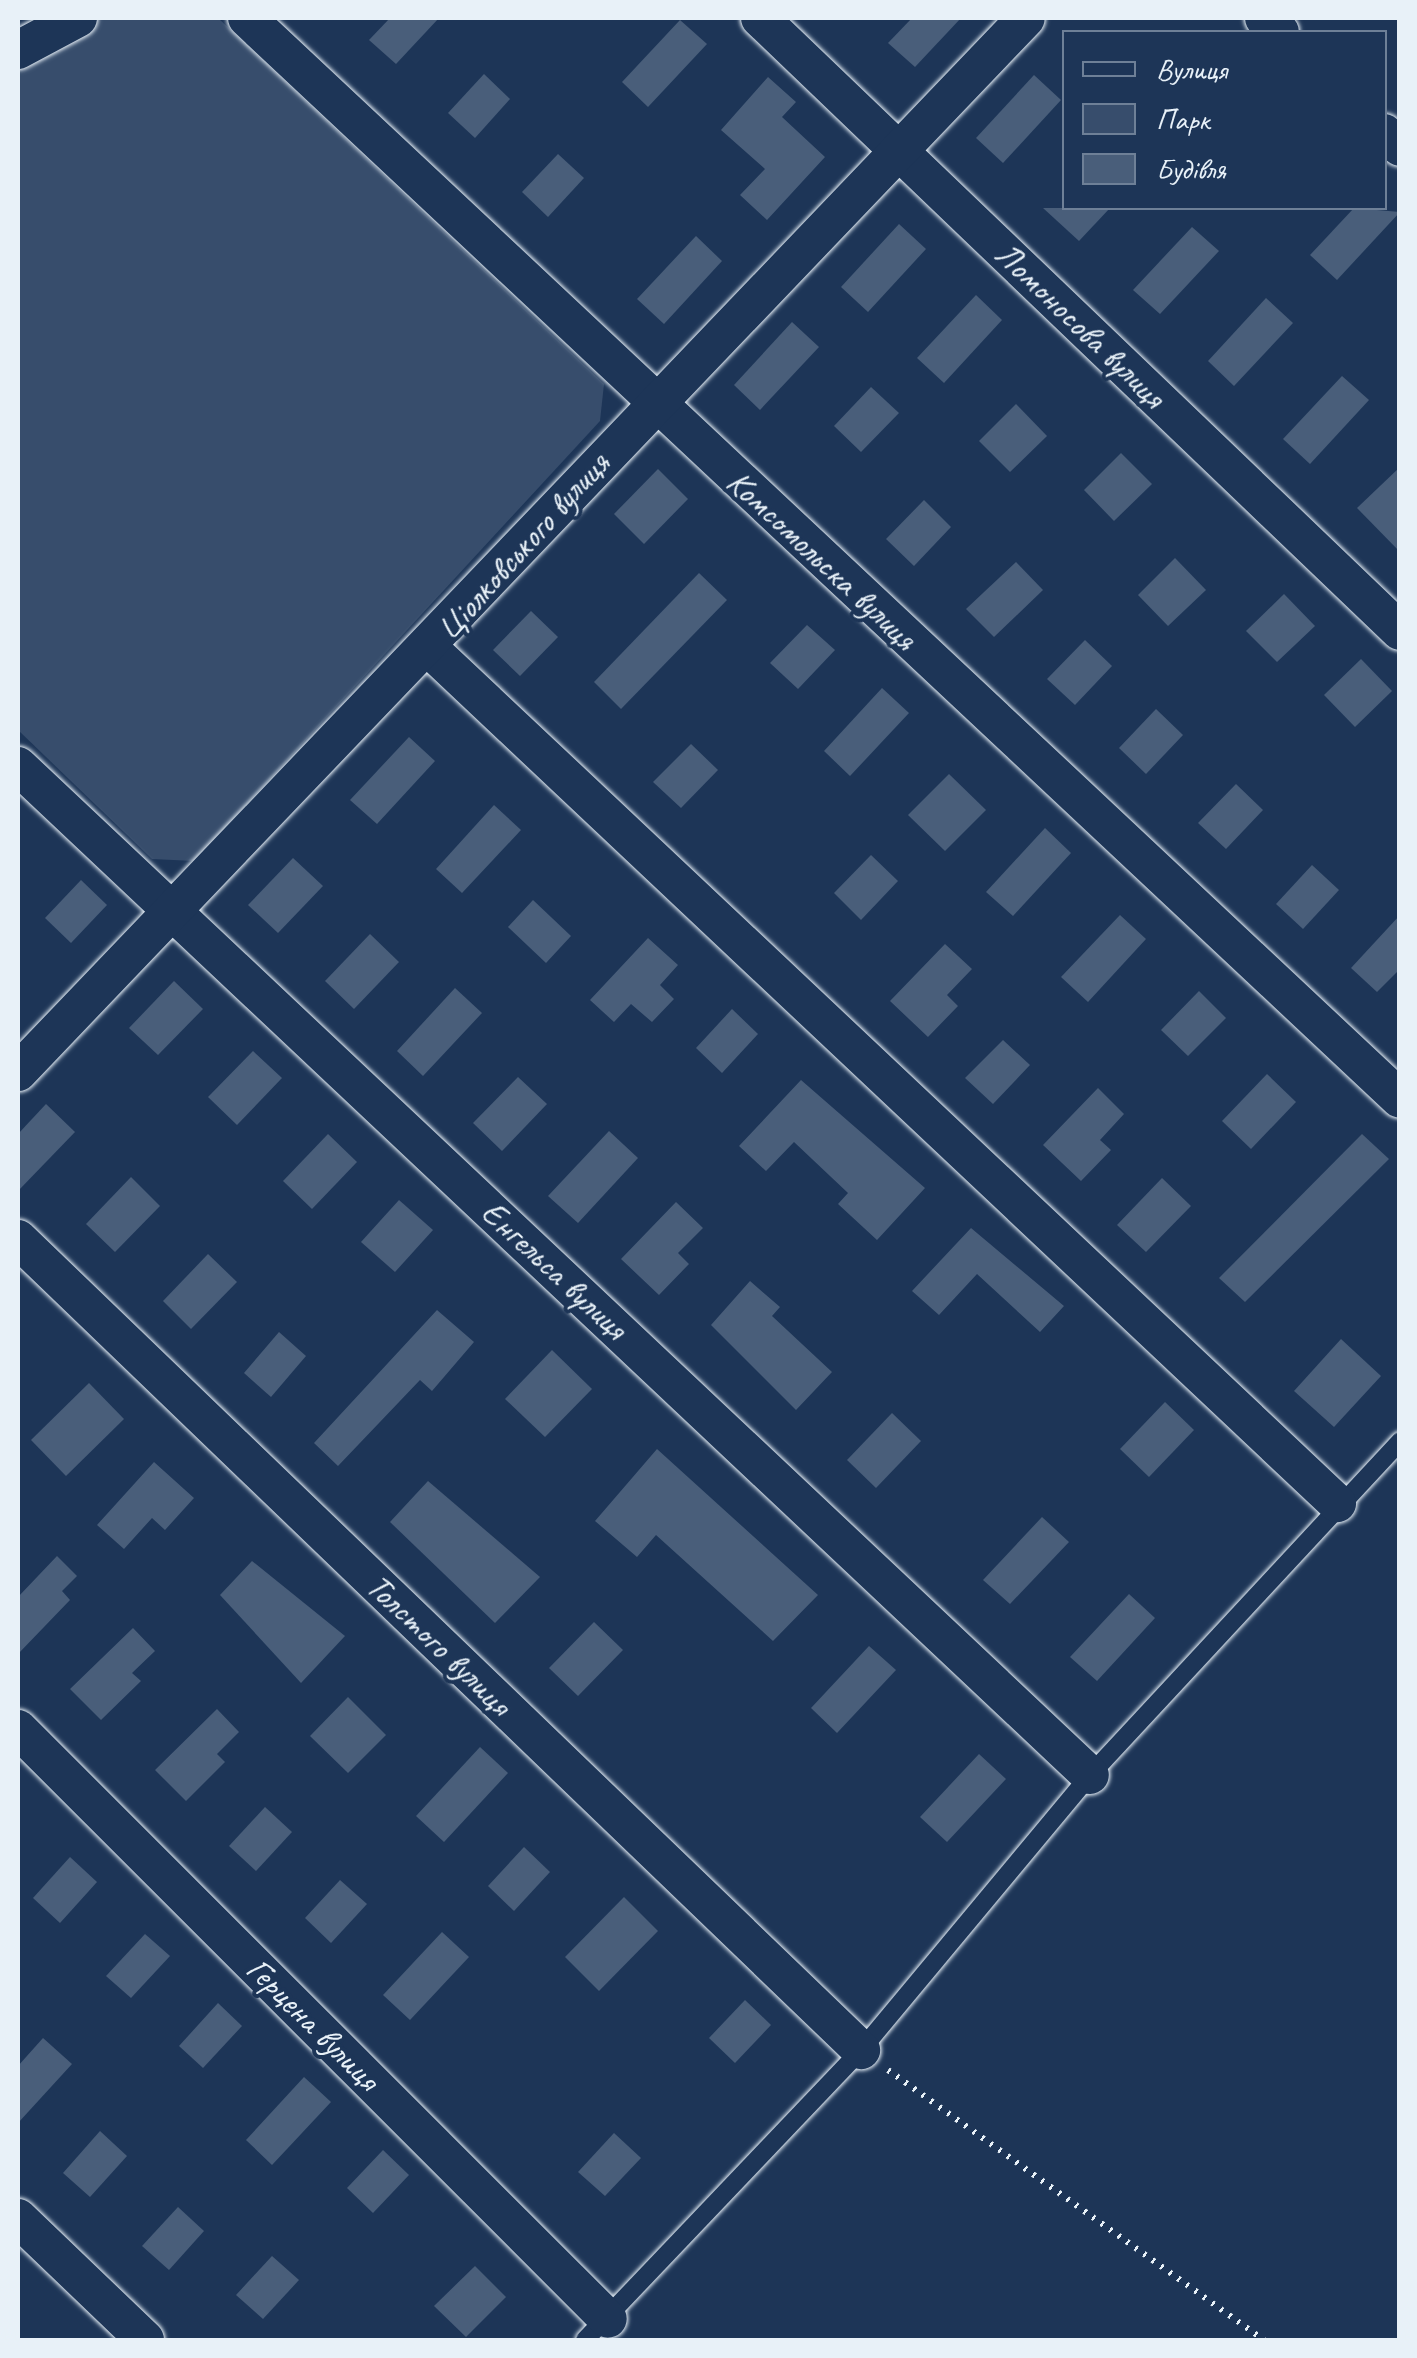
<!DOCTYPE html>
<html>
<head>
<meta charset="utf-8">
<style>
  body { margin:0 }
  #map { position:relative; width:1417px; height:2358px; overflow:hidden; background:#1d3557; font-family:Caveat,sans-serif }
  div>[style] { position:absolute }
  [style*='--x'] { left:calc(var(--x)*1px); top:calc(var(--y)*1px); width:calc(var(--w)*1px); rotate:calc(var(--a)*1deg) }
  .green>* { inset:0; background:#374d6c }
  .building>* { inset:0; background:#495e7a }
  .path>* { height:6px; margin-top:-3px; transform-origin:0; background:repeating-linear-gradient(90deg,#e8f1f8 0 2.5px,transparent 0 10.5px) }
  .roads { filter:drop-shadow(0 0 2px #e8f1f8) drop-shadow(0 0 2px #e8f1f8) }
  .service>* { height:18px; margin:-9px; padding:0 9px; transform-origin:9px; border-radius:9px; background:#1d3557 }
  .minor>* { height:38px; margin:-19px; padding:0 19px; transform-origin:19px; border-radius:19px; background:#1d3557 }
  span { translate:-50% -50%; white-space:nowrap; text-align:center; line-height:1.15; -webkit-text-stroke:8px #1d3557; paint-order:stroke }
  .street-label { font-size:35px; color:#e8f1f8 }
  .frame { position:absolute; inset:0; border:20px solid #e8f1f8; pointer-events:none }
  .legend { position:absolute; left:1062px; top:30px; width:325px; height:180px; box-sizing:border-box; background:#1d3557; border:2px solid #6e8097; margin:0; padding:12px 18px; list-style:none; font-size:30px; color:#e8f1f8 }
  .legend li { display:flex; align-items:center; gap:20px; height:50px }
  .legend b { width:50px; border:2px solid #6e8097 }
</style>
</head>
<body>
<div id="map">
  <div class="green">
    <i style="clip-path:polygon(102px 18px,218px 18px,604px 384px,600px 421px,194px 861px,152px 859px,18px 730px,18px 64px)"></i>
  </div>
  <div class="building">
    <i style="clip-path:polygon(390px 18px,439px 18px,396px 64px,369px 40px)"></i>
    <i style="clip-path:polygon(912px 18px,961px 18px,915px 67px,888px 43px)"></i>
    <i style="clip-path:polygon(680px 20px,707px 44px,648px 107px,622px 82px)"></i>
    <i style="clip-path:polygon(484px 74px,510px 99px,475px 138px,448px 113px)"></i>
    <i style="clip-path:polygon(1034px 75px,1061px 100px,1003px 163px,976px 138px)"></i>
    <i style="clip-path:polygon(768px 77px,796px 102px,782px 117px,825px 157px,767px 220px,740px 195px,765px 169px,721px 130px)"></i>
    <i style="clip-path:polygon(558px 154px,584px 178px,548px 217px,522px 192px)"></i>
    <i style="clip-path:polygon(1043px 208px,1110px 208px,1079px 241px)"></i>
    <i style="clip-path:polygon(1354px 208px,1400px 212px,1337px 280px,1310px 255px)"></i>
    <i style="clip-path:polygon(899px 224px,926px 249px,868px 312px,841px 287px)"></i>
    <i style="clip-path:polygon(1192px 227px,1219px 251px,1160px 314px,1133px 290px)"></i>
    <i style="clip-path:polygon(696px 236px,722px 261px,664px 324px,637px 299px)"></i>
    <i style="clip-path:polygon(976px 295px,1002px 320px,944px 383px,917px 358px)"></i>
    <i style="clip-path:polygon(1266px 298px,1293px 323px,1234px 386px,1208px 361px)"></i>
    <i style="clip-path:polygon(792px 322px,819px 347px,760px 410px,734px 385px)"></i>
    <i style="clip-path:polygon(1342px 376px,1369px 400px,1310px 464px,1283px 439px)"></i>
    <i style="clip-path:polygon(871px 387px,899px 413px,861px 452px,834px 426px)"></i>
    <i style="clip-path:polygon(1016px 404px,1047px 436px,1010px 472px,979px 441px)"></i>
    <i style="clip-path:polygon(1121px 453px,1152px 484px,1114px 521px,1084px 490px)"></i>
    <i style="clip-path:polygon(1400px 467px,1400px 552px,1357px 508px)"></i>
    <i style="clip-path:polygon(658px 469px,688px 499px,644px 544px,614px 514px)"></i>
    <i style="clip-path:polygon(924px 500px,951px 527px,914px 566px,886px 539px)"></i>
    <i style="clip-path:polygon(1175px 558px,1206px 590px,1168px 626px,1138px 595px)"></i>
    <i style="clip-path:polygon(1016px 562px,1043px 590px,994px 637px,966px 609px)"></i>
    <i style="clip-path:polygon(699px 573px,727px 600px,621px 709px,594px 682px)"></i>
    <i style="clip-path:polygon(1284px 594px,1315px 626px,1277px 662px,1246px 631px)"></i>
    <i style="clip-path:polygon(531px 611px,558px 637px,520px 676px,493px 650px)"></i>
    <i style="clip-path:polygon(807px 625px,835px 650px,798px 689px,770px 663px)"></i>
    <i style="clip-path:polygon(1085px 640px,1112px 666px,1075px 705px,1047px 679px)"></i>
    <i style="clip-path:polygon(1361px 659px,1392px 691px,1355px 727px,1324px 695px)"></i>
    <i style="clip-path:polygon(882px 688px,909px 713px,850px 776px,824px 751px)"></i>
    <i style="clip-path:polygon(1156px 709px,1183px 735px,1146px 774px,1119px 748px)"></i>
    <i style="clip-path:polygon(409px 737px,435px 761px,377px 824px,350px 800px)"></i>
    <i style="clip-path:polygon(691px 744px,718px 770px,681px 808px,653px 782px)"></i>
    <i style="clip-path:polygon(949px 774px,986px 810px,945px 851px,908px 815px)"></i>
    <i style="clip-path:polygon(1236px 784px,1263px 810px,1226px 849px,1198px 823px)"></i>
    <i style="clip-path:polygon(494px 805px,521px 830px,462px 893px,436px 869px)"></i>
    <i style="clip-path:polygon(1045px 828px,1071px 853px,1013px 916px,986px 892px)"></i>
    <i style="clip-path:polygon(871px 855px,898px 881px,861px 920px,834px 893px)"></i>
    <i style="clip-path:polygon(293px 858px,323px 886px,278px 933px,248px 905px)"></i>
    <i style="clip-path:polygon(1312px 865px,1339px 890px,1303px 929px,1276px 904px)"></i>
    <i style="clip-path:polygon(81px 880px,107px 905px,71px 943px,45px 918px)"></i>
    <i style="clip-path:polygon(533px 900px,571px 936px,546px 963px,508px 927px)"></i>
    <i style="clip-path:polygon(1120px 915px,1146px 939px,1088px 1002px,1061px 977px)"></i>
    <i style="clip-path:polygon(1400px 915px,1400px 969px,1377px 992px,1351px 968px)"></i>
    <i style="clip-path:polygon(370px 934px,399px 962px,354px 1009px,325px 981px)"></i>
    <i style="clip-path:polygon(648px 938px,678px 965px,660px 985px,674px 999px,652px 1022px,631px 1004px,614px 1022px,590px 1000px)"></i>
    <i style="clip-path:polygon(945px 944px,972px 969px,947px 995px,958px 1006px,928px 1037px,890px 1001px)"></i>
    <i style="clip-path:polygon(174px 981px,203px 1009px,158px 1055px,129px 1028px)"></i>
    <i style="clip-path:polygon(455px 988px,482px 1013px,423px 1076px,397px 1051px)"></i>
    <i style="clip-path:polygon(1199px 991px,1226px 1018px,1188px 1056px,1161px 1030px)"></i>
    <i style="clip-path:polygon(732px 1009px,758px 1034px,722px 1073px,696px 1048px)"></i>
    <i style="clip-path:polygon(1003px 1040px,1030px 1065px,993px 1104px,965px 1078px)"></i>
    <i style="clip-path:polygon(253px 1051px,282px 1078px,237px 1125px,208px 1097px)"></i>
    <i style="clip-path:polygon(1267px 1074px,1296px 1102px,1251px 1149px,1222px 1121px)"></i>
    <i style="clip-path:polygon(518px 1077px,547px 1104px,502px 1151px,473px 1123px)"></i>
    <i style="clip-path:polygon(801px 1080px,925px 1188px,877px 1240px,838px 1204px,848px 1193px,794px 1142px,766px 1171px,739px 1146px)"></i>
    <i style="clip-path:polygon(1098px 1088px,1124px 1114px,1100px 1140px,1111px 1150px,1081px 1181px,1043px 1145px)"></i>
    <i style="clip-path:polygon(46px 1104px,75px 1132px,18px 1191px,18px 1134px)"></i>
    <i style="clip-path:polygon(609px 1131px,638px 1158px,578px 1223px,548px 1196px)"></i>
    <i style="clip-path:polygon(328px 1134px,357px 1162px,312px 1209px,283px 1181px)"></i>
    <i style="clip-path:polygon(1362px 1134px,1389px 1159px,1245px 1302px,1219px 1278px)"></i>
    <i style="clip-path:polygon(131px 1177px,160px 1206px,115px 1252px,86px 1224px)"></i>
    <i style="clip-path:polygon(1162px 1178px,1191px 1206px,1146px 1252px,1117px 1225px)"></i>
    <i style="clip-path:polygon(399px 1200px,433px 1230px,395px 1272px,361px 1242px)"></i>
    <i style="clip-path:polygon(676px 1202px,703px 1228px,678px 1253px,689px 1264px,659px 1295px,621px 1259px)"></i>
    <i style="clip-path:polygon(971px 1228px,1064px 1306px,1040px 1332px,977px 1274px,939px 1315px,912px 1291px)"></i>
    <i style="clip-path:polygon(208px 1254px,237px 1282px,191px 1329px,163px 1301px)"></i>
    <i style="clip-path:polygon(750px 1281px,780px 1307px,772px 1316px,832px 1372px,796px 1410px,711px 1325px)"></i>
    <i style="clip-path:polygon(437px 1310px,474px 1342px,432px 1391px,420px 1380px,338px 1466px,314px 1443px)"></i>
    <i style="clip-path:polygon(279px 1332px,306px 1356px,271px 1397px,244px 1373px)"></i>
    <i style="clip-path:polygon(1341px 1339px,1381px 1376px,1334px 1427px,1294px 1391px)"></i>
    <i style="clip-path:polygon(552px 1350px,592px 1389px,545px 1437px,505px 1399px)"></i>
    <i style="clip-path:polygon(89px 1383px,124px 1419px,66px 1476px,31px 1440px)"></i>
    <i style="clip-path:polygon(1165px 1402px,1194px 1430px,1149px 1477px,1120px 1449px)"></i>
    <i style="clip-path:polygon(892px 1413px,921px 1441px,876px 1488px,847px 1460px)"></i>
    <i style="clip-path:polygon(657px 1449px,818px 1595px,773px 1641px,656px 1535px,637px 1557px,595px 1521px)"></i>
    <i style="clip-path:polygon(154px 1462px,194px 1498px,165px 1530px,152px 1518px,124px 1549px,97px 1525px)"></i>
    <i style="clip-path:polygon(428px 1481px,540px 1577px,495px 1623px,390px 1522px)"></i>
    <i style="clip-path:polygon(1042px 1517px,1069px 1542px,1010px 1604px,983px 1580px)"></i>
    <i style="clip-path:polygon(57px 1556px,77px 1576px,62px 1591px,70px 1600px,18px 1654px,18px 1597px)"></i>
    <i style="clip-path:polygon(252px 1561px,345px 1636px,301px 1683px,220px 1595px)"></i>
    <i style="clip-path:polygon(1129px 1594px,1155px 1618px,1097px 1681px,1070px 1657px)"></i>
    <i style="clip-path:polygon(594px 1622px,623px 1650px,578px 1696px,549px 1668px)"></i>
    <i style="clip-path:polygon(133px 1628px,155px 1651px,132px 1673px,141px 1681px,101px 1720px,70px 1689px)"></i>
    <i style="clip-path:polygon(869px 1646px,896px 1670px,837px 1733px,811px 1708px)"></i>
    <i style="clip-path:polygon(348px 1697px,386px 1735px,348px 1773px,310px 1736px)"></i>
    <i style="clip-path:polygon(217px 1709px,239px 1732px,217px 1754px,225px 1762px,186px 1801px,155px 1770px)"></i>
    <i style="clip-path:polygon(480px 1747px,508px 1773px,444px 1842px,416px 1816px)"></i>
    <i style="clip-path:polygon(979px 1754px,1006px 1779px,947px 1842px,920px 1817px)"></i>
    <i style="clip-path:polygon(265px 1807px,292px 1832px,256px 1871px,229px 1846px)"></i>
    <i style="clip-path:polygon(524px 1847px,550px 1872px,514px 1911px,488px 1886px)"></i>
    <i style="clip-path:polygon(70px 1857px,97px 1882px,60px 1923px,33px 1898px)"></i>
    <i style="clip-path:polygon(340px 1880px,367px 1904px,331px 1943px,305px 1918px)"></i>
    <i style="clip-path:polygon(624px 1897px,658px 1931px,599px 1991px,565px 1957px)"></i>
    <i style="clip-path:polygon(442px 1932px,469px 1957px,410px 2020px,383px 1995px)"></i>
    <i style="clip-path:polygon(145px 1934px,170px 1956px,131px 1998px,106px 1976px)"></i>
    <i style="clip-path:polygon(745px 2000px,771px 2025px,735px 2063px,709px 2038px)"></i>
    <i style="clip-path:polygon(218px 2003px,242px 2026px,203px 2068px,179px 2046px)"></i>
    <i style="clip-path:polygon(43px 2038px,72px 2064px,18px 2123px,18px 2066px)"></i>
    <i style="clip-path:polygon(304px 2077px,331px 2102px,272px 2165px,246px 2140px)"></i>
    <i style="clip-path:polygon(100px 2131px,127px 2156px,90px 2197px,63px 2173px)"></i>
    <i style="clip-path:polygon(614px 2133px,641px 2158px,605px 2196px,578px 2172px)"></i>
    <i style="clip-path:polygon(383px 2150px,409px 2175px,373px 2213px,347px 2188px)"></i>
    <i style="clip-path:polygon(178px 2207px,204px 2231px,169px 2270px,142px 2246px)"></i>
    <i style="clip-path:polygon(272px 2256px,299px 2280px,263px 2319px,236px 2295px)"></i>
    <i style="clip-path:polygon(475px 2266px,506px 2297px,466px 2337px,434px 2306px)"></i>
  </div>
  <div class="path">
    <i style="--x:888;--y:2070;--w:463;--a:35.7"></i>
  </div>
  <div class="roads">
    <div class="service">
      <i style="--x:585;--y:2340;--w:400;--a:-46.4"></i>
      <i style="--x:861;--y:2050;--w:358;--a:-50.2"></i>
      <i style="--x:1090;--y:1775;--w:456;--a:-47.1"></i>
    </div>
    <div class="minor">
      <i style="--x:247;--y:18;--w:1580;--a:43.15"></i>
      <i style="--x:760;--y:18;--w:886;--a:43.77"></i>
      <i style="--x:1264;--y:18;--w:21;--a:41"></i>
      <i style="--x:18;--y:50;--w:68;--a:-28.1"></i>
      <i style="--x:1384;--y:133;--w:21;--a:41"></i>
      <i style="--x:430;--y:649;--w:1246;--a:43.28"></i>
      <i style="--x:18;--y:766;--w:1472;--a:43.27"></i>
      <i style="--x:18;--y:1072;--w:1458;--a:-46.28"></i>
      <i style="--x:18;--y:1239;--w:1170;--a:43.89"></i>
      <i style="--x:18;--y:1729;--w:834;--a:45"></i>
      <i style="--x:18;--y:2218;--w:176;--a:43.8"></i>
    </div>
  </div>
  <div class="street-label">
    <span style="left:1080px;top:325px;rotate:44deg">Ломоносова вулиця</span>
    <span style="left:523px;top:546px;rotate:-48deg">Ціолковського вулиця</span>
    <span style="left:822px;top:560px;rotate:43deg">Комсомольска вулиця</span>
    <span style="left:554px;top:1270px;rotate:43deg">Енгельса вулиця</span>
    <span style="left:439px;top:1645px;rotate:44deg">Толстого вулиця</span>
    <span style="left:313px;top:2024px;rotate:45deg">Герцена вулиця</span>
  </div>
  <div class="frame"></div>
  <ul class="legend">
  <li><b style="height:12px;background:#1d3557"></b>Вулиця</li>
  <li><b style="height:28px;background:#374d6c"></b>Парк</li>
  <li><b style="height:28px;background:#495e7a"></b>Будівля</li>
  </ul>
</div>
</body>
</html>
